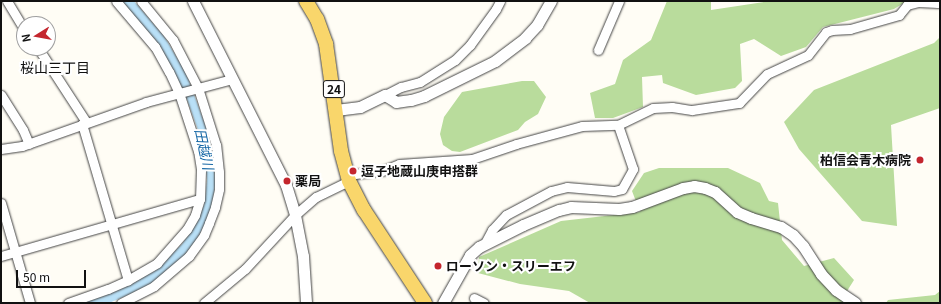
<!DOCTYPE html>
<html>
<head>
<meta charset="utf-8">
<style>
  body { margin:0 }
  #map { position:relative; width:941px; height:304px; overflow:hidden; background:#fffdf5; font-family:Georgia,"Noto Sans JP",serif }
  div>[style] { position:absolute }
  [style*='--x'] { left:calc(var(--x)*1px); top:calc(var(--y)*1px); width:calc(var(--w)*1px); rotate:calc(var(--a)*1deg) }
  .forest>* { inset:0; background:#b9dc9c }
  .water>* { inset:0; background:#b9e0f7 }
  .roads { filter:drop-shadow(0 0 1px #444) drop-shadow(0 0 1px #444) }
  .minor>* { height:9px; margin:-4.5px; padding:0 4.5px; transform-origin:4.5px; border-radius:4.5px; background:#fff }
  .tertiary>* { height:11px; margin:-5.5px; padding:0 5.5px; transform-origin:5.5px; border-radius:5.5px; background:#fff }
  .primary>* { height:14px; margin:-7px; padding:0 7px; transform-origin:7px; border-radius:7px; background:#f9d66b }
  .dots>* { width:11px; height:11px; translate:-50% -50%; box-sizing:border-box; border:2px solid #fff; border-radius:50% }
  span { translate:-50% -50%; white-space:nowrap; text-align:center; line-height:1.15; -webkit-text-stroke:4px #fff; paint-order:stroke }
  .shield-label span { padding:1px 3px; background:#fff; border:1px solid; border-radius:3px; -webkit-text-stroke-width:0 }
  .shield-label { font-size:12px; color:#111; font-weight:700 }
  .poi-label { font-size:13px; color:#111; font-weight:700 }
  .right { translate:-100% -50%; text-align:right }
  .left { translate:0 -50%; text-align:left }
  .neighbourhood-label { font-size:14px; color:#111 }
  .water-label { font-size:14px; color:#1768a6; font-style:italic }
  .frame { position:absolute; inset:0; border:2px solid #111; pointer-events:none }
  .north { position:absolute; left:16px; top:16px; width:40px; height:40px; box-sizing:border-box; background:#fff; border:1px solid #a0a0a0; border-radius:50%; rotate:259deg; font-size:11px; font-weight:700; line-height:16px; text-align:center; color:#111 }
  .north::after { content:''; display:block; margin:auto; width:14px; height:18px; background:#c4262e; clip-path:polygon(50% 0,100% 100%,50% 72%,0 100%) }
  .scale { position:absolute; left:16px; top:270px; width:70px; height:18px; box-sizing:border-box; border:2px solid #111; border-top:0; padding-left:5px; font-size:12px; line-height:14px; white-space:nowrap; color:#111; -webkit-text-stroke:3px #fff; paint-order:stroke }
</style>
</head>
<body>
<div id="map">
  <div class="forest">
    <i style="clip-path:polygon(667px 1px,711px 1px,711px 10px,770px 1px,907px 1px,894px 9px,823px 27px,806px 47px,781px 56px,754px 39px,740px 44px,742px 81px,735px 88px,696px 95px,663px 83px,662px 75px,642px 77px,643px 107px,613px 118px,595px 118px,590px 93px,615px 84px,623px 60px,651px 40px)"></i>
    <i style="clip-path:polygon(940px 37px,940px 108px,891px 125px,897px 226px,862px 221px,799px 149px,784px 122px,814px 90px,934px 43px)"></i>
    <i style="clip-path:polygon(522px 81px,534px 81px,546px 97px,538px 114px,525px 122px,518px 130px,460px 152px,452px 151px,443px 145px,440px 134px,444px 117px,462px 92px)"></i>
    <i style="clip-path:polygon(659px 168px,728px 168px,760px 183px,769px 201px,778px 203px,782px 240px,804px 266px,834px 258px,854px 280px,842px 299px,850px 303px,590px 303px,569px 291px,520px 284px,478px 273px,479px 257px,561px 221px,640px 212px,632px 191px,644px 173px)"></i>
    <i style="clip-path:polygon(940px 291px,940px 303px,886px 303px,888px 300px,935px 295px)"></i>
  </div>
  <div class="water">
    <i style="clip-path:polygon(121px 1px,134px 1px,164px 36px,186px 73px,209px 135px,214px 159px,215px 185px,212px 207px,205px 225px,195px 242px,182px 258px,151px 284px,133px 293px,109px 303px,81px 303px,108px 294px,153px 272px,182px 244px,194px 226px,204px 205px,207px 180px,204px 155px,198px 130px,186px 97px,172px 68px,156px 42px)"></i>
  </div>
  <div class="roads">
    <div class="minor">
      <i style="--x:7;--y:1;--w:33;--a:59"></i>
      <i style="--x:38;--y:48;--w:88;--a:57"></i>
      <i style="--x:598;--y:50;--w:53;--a:-66.8"></i>
      <i style="--x:1;--y:95;--w:41;--a:57.8"></i>
      <i style="--x:23;--y:130;--w:15;--a:67"></i>
      <i style="--x:385;--y:95;--w:18;--a:-27"></i>
      <i style="--x:401;--y:87;--w:20;--a:-15"></i>
      <i style="--x:420;--y:82;--w:41;--a:-32.2"></i>
      <i style="--x:455;--y:60;--w:21;--a:-45"></i>
      <i style="--x:470;--y:45;--w:44;--a:-54.2"></i>
      <i style="--x:496;--y:9;--w:9;--a:-63"></i>
      <i style="--x:82;--y:124;--w:163;--a:73.6"></i>
      <i style="--x:1;--y:149;--w:21;--a:-8"></i>
      <i style="--x:22;--y:146;--w:132;--a:-19.5"></i>
      <i style="--x:146;--y:102;--w:89;--a:-15"></i>
      <i style="--x:347;--y:175;--w:35;--a:-7"></i>
      <i style="--x:382;--y:171;--w:18;--a:-22"></i>
      <i style="--x:399;--y:164;--w:73;--a:-3.9"></i>
      <i style="--x:472;--y:159;--w:46;--a:-18.8"></i>
      <i style="--x:516;--y:144;--w:68;--a:-15.3"></i>
      <i style="--x:582;--y:126;--w:36;--a:-2"></i>
      <i style="--x:618;--y:125;--w:39;--a:-26"></i>
      <i style="--x:653;--y:108;--w:19;--a:-3"></i>
      <i style="--x:672;--y:107;--w:20;--a:9"></i>
      <i style="--x:692;--y:110;--w:48;--a:-8.5"></i>
      <i style="--x:739;--y:103;--w:40;--a:-46"></i>
      <i style="--x:767;--y:74;--w:45;--a:-24.9"></i>
      <i style="--x:808;--y:55;--w:29;--a:-52"></i>
      <i style="--x:826;--y:32;--w:6;--a:-18"></i>
      <i style="--x:832;--y:30;--w:18;--a:-3"></i>
      <i style="--x:850;--y:29;--w:51;--a:-15.9"></i>
      <i style="--x:899;--y:15;--w:13;--a:-51"></i>
      <i style="--x:907;--y:5;--w:11;--a:-15"></i>
      <i style="--x:918;--y:2;--w:20;--a:3"></i>
      <i style="--x:938;--y:3;--w:2;--a:-27"></i>
      <i style="--x:1;--y:203;--w:104;--a:73.8"></i>
      <i style="--x:485;--y:243;--w:15;--a:-62"></i>
      <i style="--x:492;--y:230;--w:21;--a:-47"></i>
      <i style="--x:506;--y:215;--w:51;--a:-28.1"></i>
      <i style="--x:551;--y:191;--w:16;--a:-14"></i>
      <i style="--x:567;--y:187;--w:47;--a:4.9"></i>
      <i style="--x:614;--y:191;--w:8;--a:-14"></i>
      <i style="--x:622;--y:189;--w:23;--a:-61"></i>
      <i style="--x:633;--y:169;--w:46;--a:-108.8"></i>
      <i style="--x:1;--y:256;--w:207;--a:-16"></i>
      <i style="--x:474;--y:298;--w:11;--a:27"></i>
      <i style="--x:68;--y:303;--w:42;--a:-19.3"></i>
      <i style="--x:108;--y:289;--w:22;--a:-24"></i>
      <i style="--x:128;--y:280;--w:34;--a:-30"></i>
      <i style="--x:157;--y:263;--w:45;--a:-48.6"></i>
      <i style="--x:187;--y:229;--w:16;--a:-60"></i>
      <i style="--x:195;--y:215;--w:17;--a:-73"></i>
      <i style="--x:200;--y:199;--w:30;--a:-88"></i>
      <i style="--x:201;--y:169;--w:18;--a:-99"></i>
      <i style="--x:198;--y:151;--w:61;--a:-108.1"></i>
      <i style="--x:179;--y:93;--w:23;--a:-115"></i>
      <i style="--x:169;--y:72;--w:29;--a:-119"></i>
      <i style="--x:155;--y:47;--w:60;--a:-130.3"></i>
      <i style="--x:121;--y:303;--w:37;--a:-27"></i>
      <i style="--x:154;--y:286;--w:46;--a:-40.6"></i>
      <i style="--x:189;--y:256;--w:26;--a:-54"></i>
      <i style="--x:204;--y:235;--w:13;--a:-67"></i>
      <i style="--x:209;--y:223;--w:17;--a:-69"></i>
      <i style="--x:215;--y:207;--w:18;--a:-77"></i>
      <i style="--x:219;--y:189;--w:17;--a:-90"></i>
      <i style="--x:219;--y:172;--w:27;--a:-96"></i>
      <i style="--x:216;--y:145;--w:60;--a:-107.5"></i>
      <i style="--x:198;--y:88;--w:54;--a:-117.5"></i>
      <i style="--x:173;--y:40;--w:50;--a:-129.4"></i>
      <i style="--x:204;--y:303;--w:53;--a:-39.7"></i>
      <i style="--x:245;--y:269;--w:74;--a:-47.2"></i>
      <i style="--x:295;--y:215;--w:28;--a:-41"></i>
      <i style="--x:316;--y:197;--w:37;--a:-26"></i>
    </div>
    <div class="tertiary">
      <i style="--x:193;--y:1;--w:206;--a:63.2"></i>
      <i style="--x:286;--y:185;--w:31;--a:73"></i>
      <i style="--x:295;--y:215;--w:42;--a:79"></i>
      <i style="--x:303;--y:256;--w:47;--a:86.3"></i>
      <i style="--x:336;--y:110;--w:24;--a:-7"></i>
      <i style="--x:360;--y:107;--w:28;--a:-26"></i>
      <i style="--x:385;--y:95;--w:13;--a:32"></i>
      <i style="--x:396;--y:102;--w:15;--a:-8"></i>
      <i style="--x:411;--y:100;--w:14;--a:-17"></i>
      <i style="--x:424;--y:96;--w:79;--a:-26.2"></i>
      <i style="--x:495;--y:61;--w:38;--a:-37"></i>
      <i style="--x:525;--y:38;--w:18;--a:-47"></i>
      <i style="--x:537;--y:25;--w:28;--a:-60"></i>
      <i style="--x:443;--y:303;--w:55;--a:-60.6"></i>
      <i style="--x:470;--y:255;--w:12;--a:-42"></i>
      <i style="--x:479;--y:247;--w:49;--a:-26.6"></i>
      <i style="--x:523;--y:225;--w:39;--a:-23"></i>
      <i style="--x:559;--y:210;--w:12;--a:-14"></i>
      <i style="--x:571;--y:207;--w:48;--a:2.4"></i>
      <i style="--x:619;--y:209;--w:13;--a:-9"></i>
      <i style="--x:632;--y:207;--w:54;--a:-20.4"></i>
      <i style="--x:683;--y:188;--w:11;--a:-10"></i>
      <i style="--x:694;--y:186;--w:11;--a:10"></i>
      <i style="--x:705;--y:188;--w:11;--a:22"></i>
      <i style="--x:715;--y:192;--w:30;--a:42"></i>
      <i style="--x:737;--y:212;--w:15;--a:23"></i>
      <i style="--x:751;--y:218;--w:31;--a:17"></i>
      <i style="--x:781;--y:227;--w:14;--a:34"></i>
      <i style="--x:793;--y:235;--w:15;--a:48"></i>
      <i style="--x:803;--y:246;--w:33;--a:57"></i>
      <i style="--x:821;--y:274;--w:22;--a:47"></i>
      <i style="--x:836;--y:290;--w:23;--a:34"></i>
    </div>
    <div class="primary">
      <i style="--x:306;--y:1;--w:21;--a:59"></i>
      <i style="--x:317;--y:19;--w:27;--a:70"></i>
      <i style="--x:326;--y:44;--w:108;--a:82"></i>
      <i style="--x:341;--y:151;--w:31;--a:75"></i>
      <i style="--x:349;--y:181;--w:33;--a:63"></i>
      <i style="--x:364;--y:210;--w:111;--a:56.7"></i>
    </div>
  </div>
  <div class="dots">
    <i style="left:920px;top:160px;background:#c4262e"></i>
    <i style="left:353px;top:171px;background:#c4262e"></i>
    <i style="left:287px;top:181px;background:#c4262e"></i>
    <i style="left:438px;top:266px;background:#c4262e"></i>
  </div>
  <div class="shield-label">
    <span style="left:334px;top:89px">24</span>
  </div>
  <div class="poi-label">
    <span class="right" style="left:911px;top:160px">柏信会青木病院</span>
    <span class="left" style="left:361px;top:171px">逗子地蔵山庚申搭群</span>
    <span class="left" style="left:295px;top:181px">薬局</span>
    <span class="left" style="left:446px;top:266px">ローソン・スリーエフ</span>
  </div>
  <div class="neighbourhood-label">
    <span style="left:55px;top:67px">桜山三丁目</span>
  </div>
  <div class="water-label">
    <span style="left:205px;top:149px;rotate:78deg">田越川</span>
  </div>
  <div class="frame"></div>
  <div class="north">N</div>
  <div class="scale">50 m</div>
</div>
</body>
</html>
